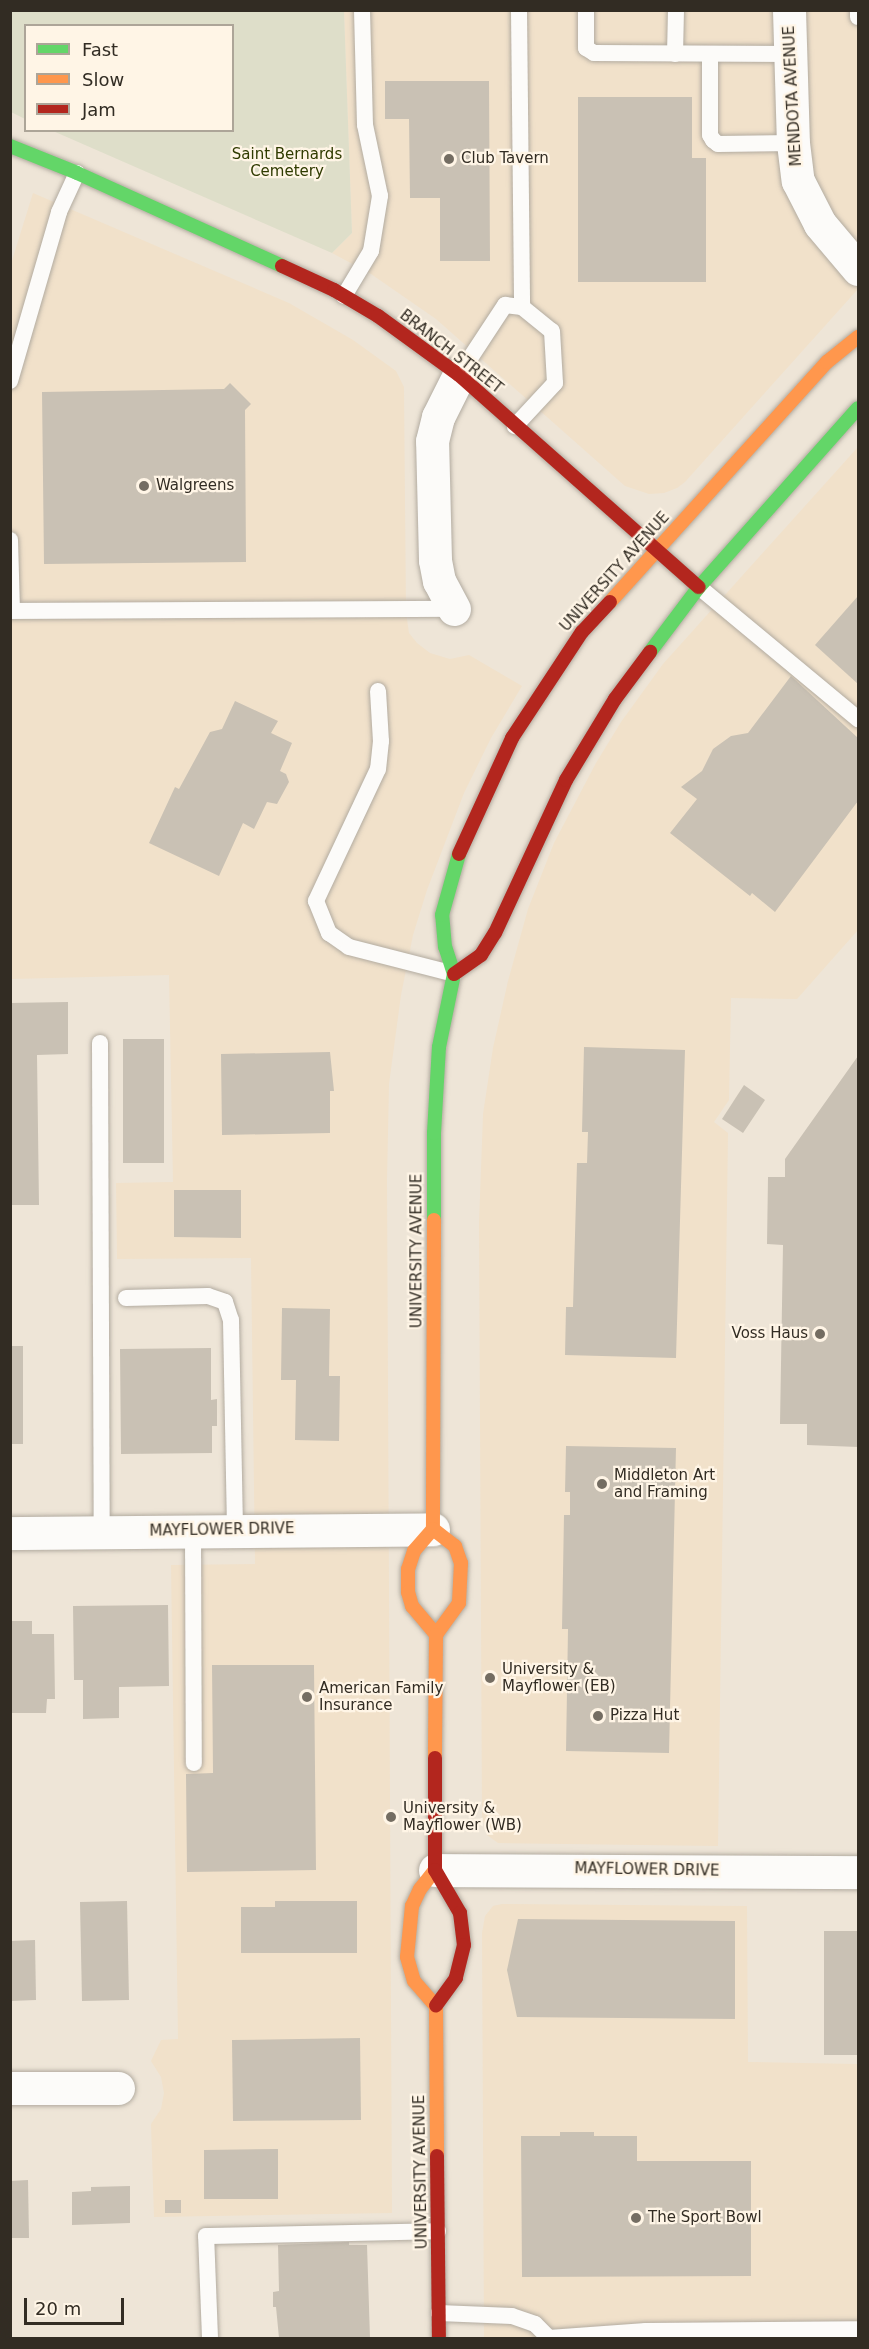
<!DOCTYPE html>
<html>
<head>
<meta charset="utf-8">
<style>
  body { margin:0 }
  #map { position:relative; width:869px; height:2349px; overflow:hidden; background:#eee5d7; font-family:"DejaVu Sans",sans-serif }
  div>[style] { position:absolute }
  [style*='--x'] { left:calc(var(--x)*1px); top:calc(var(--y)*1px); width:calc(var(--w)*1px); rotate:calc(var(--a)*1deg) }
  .built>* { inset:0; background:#f1e1ca }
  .green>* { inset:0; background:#dedec9 }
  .building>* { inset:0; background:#c9c1b4 }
  .roads { filter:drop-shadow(0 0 2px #b2aba0) drop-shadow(0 0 2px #b2aba0) }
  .lane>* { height:16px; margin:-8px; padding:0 8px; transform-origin:8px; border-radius:8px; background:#fcfbf9 }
  .street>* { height:33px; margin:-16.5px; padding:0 16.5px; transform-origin:16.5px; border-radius:16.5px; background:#fcfbf9 }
  .fast>* { height:14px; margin:-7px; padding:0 7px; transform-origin:7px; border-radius:7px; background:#63d668 }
  .slow>* { height:14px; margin:-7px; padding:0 7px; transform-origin:7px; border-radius:7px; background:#ff974d }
  .jam>* { height:14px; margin:-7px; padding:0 7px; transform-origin:7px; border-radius:7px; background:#b3261e }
  .dots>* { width:16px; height:16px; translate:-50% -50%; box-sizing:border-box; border:3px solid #fff5e6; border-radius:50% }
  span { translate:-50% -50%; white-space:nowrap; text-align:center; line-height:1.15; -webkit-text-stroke:4.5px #fff5e6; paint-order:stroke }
  .street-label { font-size:15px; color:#322c23 }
  .park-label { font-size:15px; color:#2f3b00 }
  .poi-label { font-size:15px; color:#322c23 }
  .left { translate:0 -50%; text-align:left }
  .right { translate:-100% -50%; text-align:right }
  .frame { position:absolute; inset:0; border:12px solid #322c23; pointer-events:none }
  .legend { position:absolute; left:24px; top:24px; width:210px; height:108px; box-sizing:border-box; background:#fff5e6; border:2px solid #ada598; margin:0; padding:8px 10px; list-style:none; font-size:18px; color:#322c23 }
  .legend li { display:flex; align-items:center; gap:12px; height:30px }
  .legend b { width:30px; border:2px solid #ada598 }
  .scale { position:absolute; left:24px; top:2298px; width:100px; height:27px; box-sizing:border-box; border:3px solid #322c23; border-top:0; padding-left:8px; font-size:18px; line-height:21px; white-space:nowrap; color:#322c23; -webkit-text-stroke:4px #fff5e6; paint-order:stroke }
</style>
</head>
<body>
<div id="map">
  <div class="built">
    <i style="clip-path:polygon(344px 11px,858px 11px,858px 289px,685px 482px,677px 488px,664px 493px,649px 494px,625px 486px,436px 319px,371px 274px,332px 253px,352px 233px)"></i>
    <i style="clip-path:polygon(33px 193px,289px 303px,353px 340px,396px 371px,404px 387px,406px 612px,409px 633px,417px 643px,430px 653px,450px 659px,469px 655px,522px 686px,491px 738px,464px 793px,427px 890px,413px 935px,401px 995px,389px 1084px,387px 1180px,392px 2213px,154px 2217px,151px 2124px,161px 2109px,164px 2093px,161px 2077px,151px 2061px,161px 2040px,178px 2039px,171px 1565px,255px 1564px,251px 1258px,117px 1259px,116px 1183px,173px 1182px,169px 975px,11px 979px,10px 267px)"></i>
    <i style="clip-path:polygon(858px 447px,858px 930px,797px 999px,731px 998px,729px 1100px,714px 1122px,728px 1133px,718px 1846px,498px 1843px,487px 1835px,482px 1816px,479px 1222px,483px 1114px,493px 1048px,508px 981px,528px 909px,554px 843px,596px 763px,621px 722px,663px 664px)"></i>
    <i style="clip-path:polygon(502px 1904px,747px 1906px,748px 2062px,858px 2064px,858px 2338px,484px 2338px,482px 1933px,485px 1916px,493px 1906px)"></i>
  </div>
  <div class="green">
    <i style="clip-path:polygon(11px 10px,344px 11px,352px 233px,332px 253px,53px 131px,232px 130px,232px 26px,26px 26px,25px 119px,11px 112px)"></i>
  </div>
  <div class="building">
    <i style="clip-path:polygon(385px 81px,489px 81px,490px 261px,440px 261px,440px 198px,410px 198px,409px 119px,385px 119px)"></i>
    <i style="clip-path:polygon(578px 97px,692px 97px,692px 158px,706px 158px,706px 282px,578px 282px)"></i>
    <i style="clip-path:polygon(230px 383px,251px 404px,245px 410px,246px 562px,44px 564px,42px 392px,224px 389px)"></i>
    <i style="clip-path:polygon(858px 596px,858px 684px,815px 645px)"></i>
    <i style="clip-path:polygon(791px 676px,858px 738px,858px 801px,775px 912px,752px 893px,750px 896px,670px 833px,697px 799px,681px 787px,702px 771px,713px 749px,731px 736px,748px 733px)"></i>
    <i style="clip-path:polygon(235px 701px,278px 721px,271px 733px,292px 743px,280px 771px,286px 774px,289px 782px,277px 804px,267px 802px,254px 829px,243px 823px,219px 876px,149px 843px,175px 787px,179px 789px,210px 732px,222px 729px)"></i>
    <i style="clip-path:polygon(68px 1002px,68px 1054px,37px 1055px,39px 1205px,10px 1205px,10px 1003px)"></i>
    <i style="clip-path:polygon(123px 1039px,164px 1039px,164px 1163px,123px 1163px)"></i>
    <i style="clip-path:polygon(584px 1047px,685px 1050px,676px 1358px,565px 1355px,566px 1307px,573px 1307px,577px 1163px,587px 1163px,588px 1132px,582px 1132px)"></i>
    <i style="clip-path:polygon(330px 1052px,334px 1091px,330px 1091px,330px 1133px,222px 1135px,221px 1054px)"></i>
    <i style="clip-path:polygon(858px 1056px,858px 1447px,807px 1445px,807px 1424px,780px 1424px,783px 1245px,767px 1244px,768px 1177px,785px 1177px,785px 1159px)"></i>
    <i style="clip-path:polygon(744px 1085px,765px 1100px,743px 1133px,722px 1119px)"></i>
    <i style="clip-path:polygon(174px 1190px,241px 1190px,241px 1238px,174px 1237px)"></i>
    <i style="clip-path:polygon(282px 1308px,330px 1309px,329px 1376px,340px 1376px,339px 1441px,295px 1440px,296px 1380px,281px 1380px)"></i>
    <i style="clip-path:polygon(10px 1346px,23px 1346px,23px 1444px,10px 1444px)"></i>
    <i style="clip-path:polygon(211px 1348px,211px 1400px,217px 1399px,217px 1426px,212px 1426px,212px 1453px,121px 1454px,120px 1349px)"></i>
    <i style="clip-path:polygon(566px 1446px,676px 1448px,669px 1753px,566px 1751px,568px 1629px,562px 1629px,564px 1515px,570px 1515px,570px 1492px,565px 1492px)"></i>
    <i style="clip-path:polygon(168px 1605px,169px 1686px,119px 1687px,119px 1718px,83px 1719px,83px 1680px,74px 1680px,73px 1606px)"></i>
    <i style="clip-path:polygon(10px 1621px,32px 1621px,32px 1634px,54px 1634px,55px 1699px,47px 1699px,46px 1713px,10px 1713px)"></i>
    <i style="clip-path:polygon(212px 1665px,314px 1665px,316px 1870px,187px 1872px,186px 1774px,213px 1773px)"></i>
    <i style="clip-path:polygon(127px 1901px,129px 2000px,82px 2001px,80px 1902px)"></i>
    <i style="clip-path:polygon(275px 1901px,357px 1901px,357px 1953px,241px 1953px,241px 1907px,275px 1907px)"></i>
    <i style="clip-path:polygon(518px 1919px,735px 1921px,735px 2019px,517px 2017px,507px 1970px)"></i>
    <i style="clip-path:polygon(824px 1931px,858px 1931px,858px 2055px,824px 2055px)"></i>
    <i style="clip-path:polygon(35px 1940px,36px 2000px,10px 2001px,10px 1941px)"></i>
    <i style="clip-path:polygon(360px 2038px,361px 2120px,233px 2121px,232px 2040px)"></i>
    <i style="clip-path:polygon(560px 2132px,594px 2132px,594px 2136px,637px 2136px,637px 2161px,751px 2161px,751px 2276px,522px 2277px,521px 2136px,560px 2136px)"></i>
    <i style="clip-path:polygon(278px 2149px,278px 2199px,204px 2199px,204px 2150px)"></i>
    <i style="clip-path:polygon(28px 2180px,29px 2238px,10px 2238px,10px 2181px)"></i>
    <i style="clip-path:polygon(130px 2186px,130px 2223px,72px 2225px,72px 2192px,91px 2191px,91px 2187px)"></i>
    <i style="clip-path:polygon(165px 2200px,181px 2200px,181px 2213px,165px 2213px)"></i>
    <i style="clip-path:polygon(349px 2242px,349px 2245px,367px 2245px,370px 2338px,279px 2338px,276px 2307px,273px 2307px,273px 2292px,279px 2291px,278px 2245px)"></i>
  </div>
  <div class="roads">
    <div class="lane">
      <i style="--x:519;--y:10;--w:297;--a:89.4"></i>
      <i style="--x:586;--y:10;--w:38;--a:90"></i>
      <i style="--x:586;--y:48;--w:9;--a:32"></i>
      <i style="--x:594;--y:53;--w:196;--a:0.3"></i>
      <i style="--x:858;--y:17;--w:7;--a:-90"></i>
      <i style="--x:675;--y:54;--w:44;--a:-88.7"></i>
      <i style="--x:710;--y:54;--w:81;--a:90"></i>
      <i style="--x:710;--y:135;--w:6;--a:59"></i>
      <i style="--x:713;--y:140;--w:6;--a:39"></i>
      <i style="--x:718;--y:144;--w:75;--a:-0.8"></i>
      <i style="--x:344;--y:296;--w:52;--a:-59"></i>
      <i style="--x:371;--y:251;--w:56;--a:-80.7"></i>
      <i style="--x:380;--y:196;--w:73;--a:-101.9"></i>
      <i style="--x:365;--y:125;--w:115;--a:-91.5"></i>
      <i style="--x:459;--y:375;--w:84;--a:-56.7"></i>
      <i style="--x:505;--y:305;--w:17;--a:7"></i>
      <i style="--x:522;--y:307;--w:38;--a:39"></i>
      <i style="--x:552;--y:331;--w:52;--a:86.7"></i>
      <i style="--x:555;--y:383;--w:59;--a:132.9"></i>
      <i style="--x:10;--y:381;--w:176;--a:-73.8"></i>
      <i style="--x:59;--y:212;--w:43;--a:-65.2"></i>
      <i style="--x:10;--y:540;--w:71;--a:88.4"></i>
      <i style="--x:12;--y:611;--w:442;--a:-0.3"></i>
      <i style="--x:699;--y:587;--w:207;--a:39.7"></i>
      <i style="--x:378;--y:691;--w:50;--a:86.6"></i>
      <i style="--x:381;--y:741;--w:28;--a:96"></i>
      <i style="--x:378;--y:769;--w:146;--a:115.2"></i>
      <i style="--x:316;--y:901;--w:35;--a:68"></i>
      <i style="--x:329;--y:933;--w:24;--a:35"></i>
      <i style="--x:349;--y:947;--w:108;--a:14.4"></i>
      <i style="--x:100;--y:1043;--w:489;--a:89.8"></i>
      <i style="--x:126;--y:1298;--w:82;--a:-1.4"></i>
      <i style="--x:208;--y:1296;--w:18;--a:19"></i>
      <i style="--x:225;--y:1302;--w:19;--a:72"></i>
      <i style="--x:231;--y:1320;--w:210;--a:88.9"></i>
      <i style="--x:193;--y:1530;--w:233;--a:89.8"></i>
      <i style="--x:439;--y:2313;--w:73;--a:2.4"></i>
      <i style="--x:512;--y:2316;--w:24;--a:19"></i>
      <i style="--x:535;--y:2324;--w:20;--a:45"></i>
      <i style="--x:549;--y:2338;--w:97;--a:-4.1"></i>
      <i style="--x:646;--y:2331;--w:212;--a:-0.5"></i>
      <i style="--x:210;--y:2338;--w:102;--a:-92.2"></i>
      <i style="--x:206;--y:2236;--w:232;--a:-1.2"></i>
    </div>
    <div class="street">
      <i style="--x:789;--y:10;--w:133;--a:88.3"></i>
      <i style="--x:793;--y:143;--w:38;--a:83"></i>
      <i style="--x:798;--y:181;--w:48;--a:62.9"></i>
      <i style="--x:820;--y:224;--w:59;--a:49.8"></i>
      <i style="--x:454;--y:609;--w:32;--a:-118"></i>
      <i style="--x:439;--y:581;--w:21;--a:-101"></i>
      <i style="--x:435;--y:560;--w:119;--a:-91.4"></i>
      <i style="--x:432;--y:441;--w:25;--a:-76"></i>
      <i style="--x:438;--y:417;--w:47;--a:-63.4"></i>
      <i style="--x:10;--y:1533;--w:423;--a:-0.5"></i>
      <i style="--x:435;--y:1870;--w:423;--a:0.3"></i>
      <i style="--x:10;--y:2088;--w:108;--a:0"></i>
    </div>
    <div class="fast">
      <i style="--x:10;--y:146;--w:72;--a:21.9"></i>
      <i style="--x:77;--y:173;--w:225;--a:24.4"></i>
      <i style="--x:650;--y:652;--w:81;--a:-53"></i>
      <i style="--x:699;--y:587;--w:239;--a:-48.4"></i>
      <i style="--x:434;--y:1220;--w:87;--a:-90"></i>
      <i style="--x:434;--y:1133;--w:86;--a:-86.7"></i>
      <i style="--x:439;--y:1047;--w:75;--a:-78.4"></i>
      <i style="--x:454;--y:974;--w:28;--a:-108"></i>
      <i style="--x:445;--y:947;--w:32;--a:-95"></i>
      <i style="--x:442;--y:915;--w:63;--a:-74.4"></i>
    </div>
    <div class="slow">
      <i style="--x:610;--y:602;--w:324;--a:-47.9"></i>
      <i style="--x:827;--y:362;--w:40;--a:-39"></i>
      <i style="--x:434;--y:1220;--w:309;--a:90.2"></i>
      <i style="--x:433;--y:1529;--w:29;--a:131"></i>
      <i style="--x:414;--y:1551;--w:19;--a:108"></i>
      <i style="--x:408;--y:1569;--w:23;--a:90"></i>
      <i style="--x:408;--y:1592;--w:15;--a:74"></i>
      <i style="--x:412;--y:1606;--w:38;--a:50"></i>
      <i style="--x:433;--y:1529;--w:28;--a:38"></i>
      <i style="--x:455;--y:1546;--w:18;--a:71"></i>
      <i style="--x:461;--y:1563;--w:40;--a:92.9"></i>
      <i style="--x:459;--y:1603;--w:39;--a:126"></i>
      <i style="--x:436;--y:1635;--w:123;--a:90.5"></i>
      <i style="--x:435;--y:1870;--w:24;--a:128"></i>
      <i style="--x:420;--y:1889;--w:19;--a:115"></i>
      <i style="--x:412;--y:1906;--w:51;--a:95.6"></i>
      <i style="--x:407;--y:1957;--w:25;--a:74"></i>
      <i style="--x:414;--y:1981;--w:33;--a:49"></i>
      <i style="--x:436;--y:2006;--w:150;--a:89.6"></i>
    </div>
    <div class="jam">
      <i style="--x:282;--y:266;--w:57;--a:24.8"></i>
      <i style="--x:334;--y:290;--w:51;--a:30.6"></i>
      <i style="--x:378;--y:316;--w:100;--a:36.1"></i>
      <i style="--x:459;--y:375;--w:320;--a:41.5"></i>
      <i style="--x:459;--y:854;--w:128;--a:-65.4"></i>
      <i style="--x:512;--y:738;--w:127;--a:-56.6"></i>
      <i style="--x:582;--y:632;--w:41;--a:-47"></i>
      <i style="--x:454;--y:974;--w:33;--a:-35"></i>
      <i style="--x:481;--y:955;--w:26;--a:-58"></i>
      <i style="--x:495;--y:933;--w:169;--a:-65.1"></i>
      <i style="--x:566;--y:780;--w:95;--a:-58.8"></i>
      <i style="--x:615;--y:699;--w:59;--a:-53.3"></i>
      <i style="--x:435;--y:1758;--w:112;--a:90"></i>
      <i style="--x:435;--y:1870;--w:50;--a:59.8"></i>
      <i style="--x:460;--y:1913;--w:32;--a:83"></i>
      <i style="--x:464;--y:1945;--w:34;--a:104"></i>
      <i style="--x:456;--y:1978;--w:34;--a:126"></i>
      <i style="--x:437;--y:2156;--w:182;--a:89.4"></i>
    </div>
  </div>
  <div class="dots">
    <i style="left:449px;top:159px;background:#746d62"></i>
    <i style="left:144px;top:486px;background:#746d62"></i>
    <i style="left:820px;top:1334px;background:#746d62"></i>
    <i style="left:602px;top:1484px;background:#746d62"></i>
    <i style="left:490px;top:1678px;background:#746d62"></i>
    <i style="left:307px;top:1697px;background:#746d62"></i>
    <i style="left:598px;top:1716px;background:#746d62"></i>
    <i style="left:391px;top:1817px;background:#746d62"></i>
    <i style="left:636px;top:2218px;background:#746d62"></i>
  </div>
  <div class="street-label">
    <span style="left:793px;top:96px;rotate:-93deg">MENDOTA AVENUE</span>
    <span style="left:451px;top:352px;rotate:38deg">BRANCH STREET</span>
    <span style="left:615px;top:572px;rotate:-48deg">UNIVERSITY AVENUE</span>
    <span style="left:417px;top:1251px;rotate:-90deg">UNIVERSITY AVENUE</span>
    <span style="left:222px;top:1530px;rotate:-1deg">MAYFLOWER DRIVE</span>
    <span style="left:647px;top:1870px;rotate:1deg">MAYFLOWER DRIVE</span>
    <span style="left:421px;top:2172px;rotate:-91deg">UNIVERSITY AVENUE</span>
  </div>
  <div class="park-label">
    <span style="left:287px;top:163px">Saint Bernards<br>Cemetery</span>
  </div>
  <div class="poi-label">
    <span class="left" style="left:461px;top:159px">Club Tavern</span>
    <span class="left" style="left:156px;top:486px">Walgreens</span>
    <span class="right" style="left:808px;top:1334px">Voss Haus</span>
    <span class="left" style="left:614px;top:1484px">Middleton Art<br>and Framing</span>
    <span class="left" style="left:502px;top:1678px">University &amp;<br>Mayflower (EB)</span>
    <span class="left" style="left:319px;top:1697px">American Family<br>Insurance</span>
    <span class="left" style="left:610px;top:1716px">Pizza Hut</span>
    <span class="left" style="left:403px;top:1817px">University &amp;<br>Mayflower (WB)</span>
    <span class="left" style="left:648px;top:2218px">The Sport Bowl</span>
  </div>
  <div class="frame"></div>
  <ul class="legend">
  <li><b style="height:8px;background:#63d668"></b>Fast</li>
  <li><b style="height:8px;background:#ff974d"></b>Slow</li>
  <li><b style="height:8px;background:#b3261e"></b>Jam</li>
  </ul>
  <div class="scale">20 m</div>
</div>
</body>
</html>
